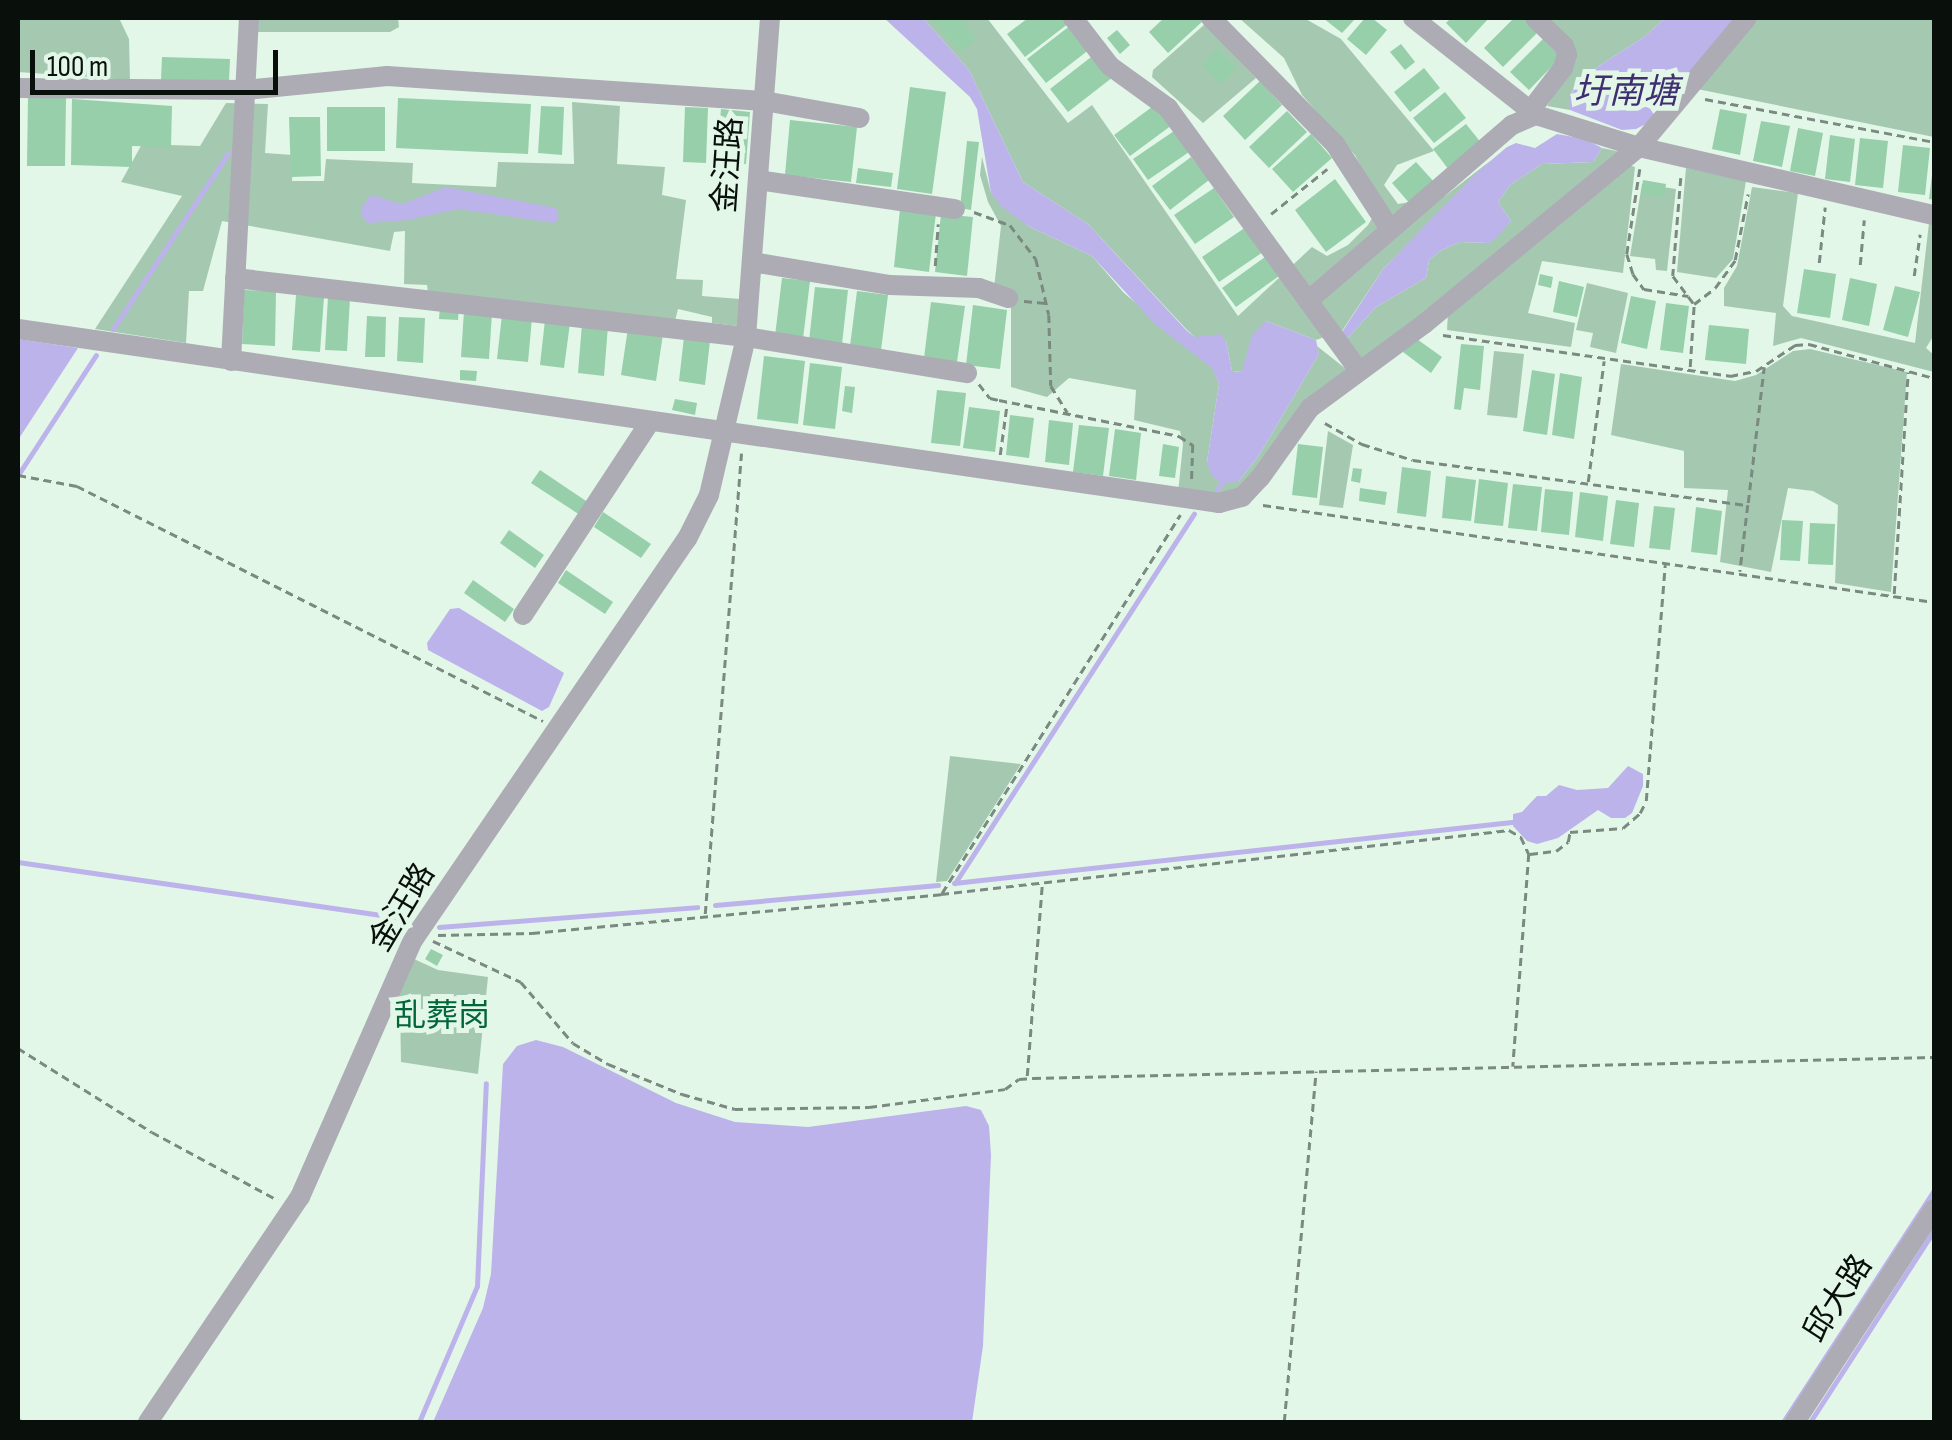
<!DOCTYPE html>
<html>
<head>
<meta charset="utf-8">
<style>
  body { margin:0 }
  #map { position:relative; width:1952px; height:1440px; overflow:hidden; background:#e2f7e8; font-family:"Sofia Sans Condensed","Noto Sans SC",sans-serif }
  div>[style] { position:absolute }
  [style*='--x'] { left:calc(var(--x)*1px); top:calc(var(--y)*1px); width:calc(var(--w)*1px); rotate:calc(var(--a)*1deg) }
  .green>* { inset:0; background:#a5c9b0 }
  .water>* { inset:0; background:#bcb3eb }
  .stream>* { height:5px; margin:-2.5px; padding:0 2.5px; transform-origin:2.5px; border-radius:2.5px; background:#bcb3eb }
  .building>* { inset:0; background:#96cfaa }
  .path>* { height:2.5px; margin-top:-1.25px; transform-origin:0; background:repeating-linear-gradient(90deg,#7b8a80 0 8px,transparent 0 13px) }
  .minor>* { height:20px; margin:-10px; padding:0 10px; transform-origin:10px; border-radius:10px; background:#adacb5 }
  span { translate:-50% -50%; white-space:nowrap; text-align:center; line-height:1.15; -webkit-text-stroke:10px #e2f7e8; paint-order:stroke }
  .street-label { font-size:32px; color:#09100c }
  .park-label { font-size:32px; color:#026639 }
  .water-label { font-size:35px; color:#3f2e70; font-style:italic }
  .frame { position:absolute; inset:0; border:20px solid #09100c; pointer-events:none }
  .scale { position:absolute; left:30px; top:50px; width:248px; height:45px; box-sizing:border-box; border:5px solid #09100c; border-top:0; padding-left:12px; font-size:30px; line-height:35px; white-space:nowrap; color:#09100c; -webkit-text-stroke:8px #e2f7e8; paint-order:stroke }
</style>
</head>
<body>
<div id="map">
  <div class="green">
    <i style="clip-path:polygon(18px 18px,119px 18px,129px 39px,130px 80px,18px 72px)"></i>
    <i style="clip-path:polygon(255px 18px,398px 18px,399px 27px,390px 32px,254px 32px)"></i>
    <i style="clip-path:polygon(923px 18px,987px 18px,1068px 123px,1092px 105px,1238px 316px,1312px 247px,1327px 256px,1348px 245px,1368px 225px,1380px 205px,1355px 155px,1302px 95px,1284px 58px,1239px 18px,1304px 18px,1341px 39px,1434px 151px,1397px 165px,1384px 185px,1398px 204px,1445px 196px,1490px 161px,1383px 269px,1342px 331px,1316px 340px,1266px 321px,1242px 372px,1232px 371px,1226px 341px,1195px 337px,1187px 330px,1088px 224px,1023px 182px,969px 70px)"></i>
    <i style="clip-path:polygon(1542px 18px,1665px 18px,1644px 37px,1582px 77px,1570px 95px,1570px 110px,1547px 106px,1568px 72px)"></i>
    <i style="clip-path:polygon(1754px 18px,1934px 18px,1934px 137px,1697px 89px)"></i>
    <i style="clip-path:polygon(1205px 24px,1256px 78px,1203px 123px,1152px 77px,1153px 70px)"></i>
    <i style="clip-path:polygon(572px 102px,620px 106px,617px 164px,665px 167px,662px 195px,686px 200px,676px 279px,703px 280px,702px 296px,740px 299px,738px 326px,712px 323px,712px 317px,678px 309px,675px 321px,428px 293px,427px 285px,404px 284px,405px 231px,394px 232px,390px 251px,222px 221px,203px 291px,189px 291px,186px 343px,95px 329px,182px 196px,121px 182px,142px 144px,200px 146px,226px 103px,268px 104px,265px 153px,293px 155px,292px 181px,324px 181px,326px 159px,413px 163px,412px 183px,496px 187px,498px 162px,574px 164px)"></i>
    <i style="clip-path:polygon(1602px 148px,1621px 152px,1525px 236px,1365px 357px,1358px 358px,1345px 341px,1376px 307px,1426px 278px,1429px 260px,1440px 251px,1460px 242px,1489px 243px,1511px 221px,1498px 202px,1510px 185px,1542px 164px,1593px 162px)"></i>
    <i style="clip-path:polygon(982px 157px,991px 193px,1028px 226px,1092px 256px,1124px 293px,1213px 368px,1219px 384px,1207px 462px,1238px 482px,1258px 457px,1319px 354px,1317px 346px,1346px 369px,1244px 487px,1225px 498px,1178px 493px,1183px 444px,1180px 431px,1134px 420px,1136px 390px,1069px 378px,1047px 397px,1011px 387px,1011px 294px,994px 288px,1001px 226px,988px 202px,980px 175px)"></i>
    <i style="clip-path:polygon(1625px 164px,1635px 167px,1623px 273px,1542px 261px,1528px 313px,1575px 323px,1571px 347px,1447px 330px,1448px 312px)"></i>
    <i style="clip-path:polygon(1686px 168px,1746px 181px,1733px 259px,1716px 278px,1677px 272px)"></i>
    <i style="clip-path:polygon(1642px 184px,1676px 189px,1667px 271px,1656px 270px,1655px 259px,1630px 256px)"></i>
    <i style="clip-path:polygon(1752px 187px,1798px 193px,1783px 306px,1792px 316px,1915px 343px,1929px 223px,1934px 224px,1934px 335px,1926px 348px,1934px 355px,1934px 372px,1801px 338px,1773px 346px,1776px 313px,1724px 306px,1724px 288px,1737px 266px)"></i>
    <i style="clip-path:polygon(1587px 283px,1628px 293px,1616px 353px,1590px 347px,1593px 333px,1576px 330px)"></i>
    <i style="clip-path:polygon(1810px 349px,1907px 372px,1891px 592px,1835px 583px,1838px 505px,1813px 491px,1788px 488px,1771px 572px,1720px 562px,1728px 490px,1684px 488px,1684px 451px,1611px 435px,1621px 364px,1735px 381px,1756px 375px,1793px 351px)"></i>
    <i style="clip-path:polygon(1494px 351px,1524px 354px,1517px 418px,1487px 415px)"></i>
    <i style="clip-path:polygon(1328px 431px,1353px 445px,1343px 508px,1319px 505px)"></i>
    <i style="clip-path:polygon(950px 756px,1021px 764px,947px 881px,936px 882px)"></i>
    <i style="clip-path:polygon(414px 959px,438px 970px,488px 977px,478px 1074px,401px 1062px,400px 1005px,396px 999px)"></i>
  </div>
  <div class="water">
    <i style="clip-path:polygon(884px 18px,923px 18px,969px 70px,1023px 182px,1088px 224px,1187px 331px,1195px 337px,1220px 334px,1226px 341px,1232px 371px,1242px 372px,1252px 335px,1266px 321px,1316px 340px,1319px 354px,1258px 457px,1238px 482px,1222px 483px,1212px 476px,1207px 462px,1219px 384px,1212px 368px,1155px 324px,1092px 256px,1028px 226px,1002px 207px,991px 193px,977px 109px,970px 97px)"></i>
    <i style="clip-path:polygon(1665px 18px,1737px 18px,1648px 123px,1636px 129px,1622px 130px,1570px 110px,1570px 96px,1582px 77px,1644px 37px)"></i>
    <i style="clip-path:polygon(1557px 134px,1585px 139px,1602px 148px,1593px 162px,1542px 164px,1510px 185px,1498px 202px,1511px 221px,1497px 237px,1489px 243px,1460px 242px,1440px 251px,1429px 260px,1426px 278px,1376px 307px,1345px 341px,1342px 332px,1383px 269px,1476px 173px,1507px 147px,1516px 143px,1535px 148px)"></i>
    <i style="clip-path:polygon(446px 187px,556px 208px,559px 218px,554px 223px,458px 209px,408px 220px,369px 223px,363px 219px,361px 208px,371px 195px,402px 204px)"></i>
    <i style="clip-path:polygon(18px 339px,78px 348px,18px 440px)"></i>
    <i style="clip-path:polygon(459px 608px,564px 673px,549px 707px,542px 711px,428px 650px,427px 643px,450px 609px)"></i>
    <i style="clip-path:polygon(1628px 766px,1643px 774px,1643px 786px,1632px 813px,1625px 818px,1611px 818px,1598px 810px,1558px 838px,1537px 844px,1527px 841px,1513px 826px,1513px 814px,1522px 812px,1537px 796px,1546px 796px,1559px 785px,1577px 790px,1608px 788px)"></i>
    <i style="clip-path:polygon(536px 1040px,563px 1047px,676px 1103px,735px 1122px,808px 1127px,966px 1106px,981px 1110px,989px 1126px,991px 1155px,983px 1346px,972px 1422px,433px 1422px,483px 1308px,491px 1274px,503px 1064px,517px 1046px)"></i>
  </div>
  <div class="stream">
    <i style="--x:113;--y:329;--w:210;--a:-56.8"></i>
    <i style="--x:18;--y:475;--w:143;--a:-57"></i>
    <i style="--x:1217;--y:489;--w:8;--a:-50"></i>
    <i style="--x:18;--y:862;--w:396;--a:8.3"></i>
    <i style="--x:954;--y:883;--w:561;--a:-6.24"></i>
    <i style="--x:955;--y:883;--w:440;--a:-57.1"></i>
    <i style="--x:715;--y:905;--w:224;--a:-5.1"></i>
    <i style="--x:439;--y:927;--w:259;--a:-4.4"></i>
    <i style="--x:18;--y:1420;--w:4;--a:34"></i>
    <i style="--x:419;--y:1422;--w:148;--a:-66.9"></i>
    <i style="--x:477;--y:1286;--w:203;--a:-87.5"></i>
    <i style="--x:1783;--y:1422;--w:277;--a:-56.9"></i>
    <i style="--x:1810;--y:1422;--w:229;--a:-57.1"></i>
  </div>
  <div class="building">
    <i style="clip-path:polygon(930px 18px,959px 18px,977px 38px,960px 52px)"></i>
    <i style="clip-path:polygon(1028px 18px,1065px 18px,1069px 23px,1025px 57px,1007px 34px)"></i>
    <i style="clip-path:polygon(1164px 18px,1202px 18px,1204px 20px,1168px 53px,1149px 32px)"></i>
    <i style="clip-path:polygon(1323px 18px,1356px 18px,1342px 33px)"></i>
    <i style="clip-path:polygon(1365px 18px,1372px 18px,1387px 30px,1366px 55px,1347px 39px)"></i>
    <i style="clip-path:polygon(1451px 18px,1489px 18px,1466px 43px,1446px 23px)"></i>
    <i style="clip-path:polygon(1514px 18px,1525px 18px,1539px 31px,1503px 67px,1484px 48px)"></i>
    <i style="clip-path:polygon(1071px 25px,1090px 49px,1046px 83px,1027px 59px)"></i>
    <i style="clip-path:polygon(1117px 30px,1130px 45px,1120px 54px,1107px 38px)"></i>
    <i style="clip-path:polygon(1543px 39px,1561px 57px,1529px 90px,1510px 72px)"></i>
    <i style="clip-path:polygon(1401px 44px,1415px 62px,1405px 70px,1390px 52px)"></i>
    <i style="clip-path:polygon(1217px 49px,1237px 68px,1221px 84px,1202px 65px)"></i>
    <i style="clip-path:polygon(1095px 54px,1113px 77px,1068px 112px,1050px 89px)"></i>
    <i style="clip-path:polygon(162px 57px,230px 59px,229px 82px,161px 80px)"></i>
    <i style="clip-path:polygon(1424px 68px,1440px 88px,1410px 112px,1394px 92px)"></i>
    <i style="clip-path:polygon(1260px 81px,1282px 105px,1245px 140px,1223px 116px)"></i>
    <i style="clip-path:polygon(910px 87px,946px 92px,932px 194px,897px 189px)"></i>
    <i style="clip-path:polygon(1445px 92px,1466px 118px,1434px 143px,1413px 118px)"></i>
    <i style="clip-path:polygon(28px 97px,66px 98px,65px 166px,27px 166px)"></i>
    <i style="clip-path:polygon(398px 98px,531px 104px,528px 154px,396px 148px)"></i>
    <i style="clip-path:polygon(72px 99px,172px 106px,171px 147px,132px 146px,132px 167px,71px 165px)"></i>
    <i style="clip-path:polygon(1156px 104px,1172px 125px,1130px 156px,1114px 135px)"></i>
    <i style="clip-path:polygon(541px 106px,564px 107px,562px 155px,538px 153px)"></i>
    <i style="clip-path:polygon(327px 107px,385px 107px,385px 151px,327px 151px)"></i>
    <i style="clip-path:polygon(685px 107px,708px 108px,706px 163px,683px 162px)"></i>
    <i style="clip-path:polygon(721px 109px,750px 112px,746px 164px,716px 161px)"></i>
    <i style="clip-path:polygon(1720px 109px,1747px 114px,1740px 155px,1712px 149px)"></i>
    <i style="clip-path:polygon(1287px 111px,1307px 132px,1269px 168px,1249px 147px)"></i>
    <i style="clip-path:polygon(289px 117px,320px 117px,321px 176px,291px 177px)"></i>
    <i style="clip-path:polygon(790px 120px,857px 127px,851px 182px,785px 175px)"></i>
    <i style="clip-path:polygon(1761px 121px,1790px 126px,1782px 167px,1753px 161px)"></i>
    <i style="clip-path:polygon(1466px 124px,1482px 144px,1449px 170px,1433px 149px)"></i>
    <i style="clip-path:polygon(1798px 128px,1823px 133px,1815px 176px,1790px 171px)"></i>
    <i style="clip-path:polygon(1177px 129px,1192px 150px,1148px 180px,1133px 159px)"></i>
    <i style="clip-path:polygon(1311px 134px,1332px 158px,1293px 192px,1272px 169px)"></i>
    <i style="clip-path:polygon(1830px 135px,1855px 139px,1850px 182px,1825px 179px)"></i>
    <i style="clip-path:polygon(1860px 138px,1888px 141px,1883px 188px,1855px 185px)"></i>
    <i style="clip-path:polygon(967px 141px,979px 142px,971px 210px,960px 208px)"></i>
    <i style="clip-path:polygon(1903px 145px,1930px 148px,1925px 195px,1898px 192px)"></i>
    <i style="clip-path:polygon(1191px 157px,1209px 180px,1170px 210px,1152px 186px)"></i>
    <i style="clip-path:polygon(1416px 162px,1435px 183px,1411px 205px,1392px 183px)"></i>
    <i style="clip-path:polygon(858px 168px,893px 173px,891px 187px,856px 183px)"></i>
    <i style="clip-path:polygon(1932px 175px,1934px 175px,1934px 200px,1929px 199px)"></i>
    <i style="clip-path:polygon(1335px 179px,1366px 222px,1326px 252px,1295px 210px)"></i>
    <i style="clip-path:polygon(1643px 180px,1666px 184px,1664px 198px,1641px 194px)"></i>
    <i style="clip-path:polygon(1214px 188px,1234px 217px,1195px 244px,1174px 215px)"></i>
    <i style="clip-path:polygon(900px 209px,936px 213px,929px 272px,894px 267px)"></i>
    <i style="clip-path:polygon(941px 214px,973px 217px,967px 276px,935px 272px)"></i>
    <i style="clip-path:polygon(1246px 227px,1263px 252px,1219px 282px,1202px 257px)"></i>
    <i style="clip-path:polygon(1265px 257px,1279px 276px,1236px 307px,1222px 288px)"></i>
    <i style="clip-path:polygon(1804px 269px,1836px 274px,1830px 318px,1797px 313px)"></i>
    <i style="clip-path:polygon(1540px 274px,1553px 277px,1551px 288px,1538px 285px)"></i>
    <i style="clip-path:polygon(782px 278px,810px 281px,803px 339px,775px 336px)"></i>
    <i style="clip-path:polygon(1850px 278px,1877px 284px,1869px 326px,1842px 320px)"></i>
    <i style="clip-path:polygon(1559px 281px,1584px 287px,1577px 317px,1553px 312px)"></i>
    <i style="clip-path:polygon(1895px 286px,1920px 292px,1908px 337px,1883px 330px)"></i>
    <i style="clip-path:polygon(815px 287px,848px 290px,842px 344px,809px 341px)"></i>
    <i style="clip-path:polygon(244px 290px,276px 291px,275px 346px,242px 344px)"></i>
    <i style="clip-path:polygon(857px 291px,888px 295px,881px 350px,850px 346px)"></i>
    <i style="clip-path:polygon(296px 295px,324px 297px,320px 352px,292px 350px)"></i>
    <i style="clip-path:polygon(1631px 296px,1656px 301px,1647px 349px,1621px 343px)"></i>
    <i style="clip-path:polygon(328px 297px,350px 298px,347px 351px,325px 350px)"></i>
    <i style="clip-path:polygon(931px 302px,965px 306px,957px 362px,924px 358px)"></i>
    <i style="clip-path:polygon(1666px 303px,1689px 306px,1683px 353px,1660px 350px)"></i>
    <i style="clip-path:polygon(973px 305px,1007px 310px,1000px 369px,966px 365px)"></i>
    <i style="clip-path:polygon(440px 307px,459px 308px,458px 320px,439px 319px)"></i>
    <i style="clip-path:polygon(464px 311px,492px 313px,489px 359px,461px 357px)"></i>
    <i style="clip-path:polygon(502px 315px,532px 318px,528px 362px,497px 359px)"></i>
    <i style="clip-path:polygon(367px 316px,386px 317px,385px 357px,365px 357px)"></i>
    <i style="clip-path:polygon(399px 317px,425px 318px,423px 363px,397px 361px)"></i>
    <i style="clip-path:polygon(545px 320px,570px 323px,564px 368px,540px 365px)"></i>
    <i style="clip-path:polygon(582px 324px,608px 326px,604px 376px,578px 373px)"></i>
    <i style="clip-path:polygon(1709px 325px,1749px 329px,1746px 364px,1705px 360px)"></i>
    <i style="clip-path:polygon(628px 328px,663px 334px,656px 381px,621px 375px)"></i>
    <i style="clip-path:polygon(684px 337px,710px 341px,705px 385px,679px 381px)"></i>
    <i style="clip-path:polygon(1414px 337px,1442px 357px,1431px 373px,1403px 352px)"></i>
    <i style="clip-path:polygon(1461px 344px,1484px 346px,1480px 390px,1464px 388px,1461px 410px,1454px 409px)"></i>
    <i style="clip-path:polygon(764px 356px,805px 361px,798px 424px,757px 419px)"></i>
    <i style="clip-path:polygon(810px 363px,842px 367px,835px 429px,803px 425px)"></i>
    <i style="clip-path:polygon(460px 370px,477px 371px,476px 381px,460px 380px)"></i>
    <i style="clip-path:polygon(1532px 370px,1555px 374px,1547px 435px,1523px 431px)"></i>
    <i style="clip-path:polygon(1560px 373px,1582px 377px,1574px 439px,1552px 435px)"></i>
    <i style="clip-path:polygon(845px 386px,855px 387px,852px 413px,842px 411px)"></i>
    <i style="clip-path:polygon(937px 390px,966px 393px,960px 446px,931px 443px)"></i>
    <i style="clip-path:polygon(675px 399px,697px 403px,695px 415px,672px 410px)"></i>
    <i style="clip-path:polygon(969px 407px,1000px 411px,995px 452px,963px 448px)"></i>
    <i style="clip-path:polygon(1010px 415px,1034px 418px,1029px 458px,1006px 455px)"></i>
    <i style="clip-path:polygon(1049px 420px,1073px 423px,1069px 465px,1045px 462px)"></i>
    <i style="clip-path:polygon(1079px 425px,1109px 428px,1103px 476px,1073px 472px)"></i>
    <i style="clip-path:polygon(1115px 429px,1141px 433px,1136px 480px,1109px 476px)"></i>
    <i style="clip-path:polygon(1163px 444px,1179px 447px,1175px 478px,1159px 476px)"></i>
    <i style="clip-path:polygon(1298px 444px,1323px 447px,1317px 498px,1292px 495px)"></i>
    <i style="clip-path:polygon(1402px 467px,1431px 471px,1426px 517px,1397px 513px)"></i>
    <i style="clip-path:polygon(1353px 468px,1362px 469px,1360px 483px,1351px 481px)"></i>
    <i style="clip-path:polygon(540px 470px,589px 503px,580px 515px,531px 483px)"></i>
    <i style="clip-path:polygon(1446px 476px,1476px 480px,1471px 521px,1442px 518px)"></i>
    <i style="clip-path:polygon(1479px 479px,1508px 483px,1503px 526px,1474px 523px)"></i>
    <i style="clip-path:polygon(1513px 484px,1542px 487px,1537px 531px,1508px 528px)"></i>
    <i style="clip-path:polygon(1360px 488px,1387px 492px,1385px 505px,1359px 501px)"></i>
    <i style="clip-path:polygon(1545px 489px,1573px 492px,1569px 535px,1541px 532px)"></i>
    <i style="clip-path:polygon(1580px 492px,1608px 496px,1603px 541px,1575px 537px)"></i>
    <i style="clip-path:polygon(1616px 500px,1639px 503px,1634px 547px,1610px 544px)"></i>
    <i style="clip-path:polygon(1654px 506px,1675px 508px,1670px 550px,1649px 548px)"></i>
    <i style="clip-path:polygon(1696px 507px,1722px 511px,1717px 555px,1691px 552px)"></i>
    <i style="clip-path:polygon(603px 512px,651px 544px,641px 558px,594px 527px)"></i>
    <i style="clip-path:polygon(1782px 520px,1803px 521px,1800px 561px,1780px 560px)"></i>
    <i style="clip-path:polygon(1810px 523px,1835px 524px,1833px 565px,1808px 564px)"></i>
    <i style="clip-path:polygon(509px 530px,544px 555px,535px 568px,500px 543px)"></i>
    <i style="clip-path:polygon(566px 570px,613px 602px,605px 614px,558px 583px)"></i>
    <i style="clip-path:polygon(473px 580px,514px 609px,505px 622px,464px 593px)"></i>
    <i style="clip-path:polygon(431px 949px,443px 955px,437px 966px,425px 959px)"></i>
  </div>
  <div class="path">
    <i style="--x:1705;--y:99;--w:233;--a:10.6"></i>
    <i style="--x:1640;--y:169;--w:86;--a:98.7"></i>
    <i style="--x:1627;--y:254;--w:21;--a:73"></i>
    <i style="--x:1633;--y:274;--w:19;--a:54"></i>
    <i style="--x:1644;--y:289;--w:45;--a:9"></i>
    <i style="--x:1681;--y:178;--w:98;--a:94.7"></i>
    <i style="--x:1673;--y:276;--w:34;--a:53"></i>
    <i style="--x:974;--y:212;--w:38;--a:20"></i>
    <i style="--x:1010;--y:225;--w:43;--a:52.6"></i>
    <i style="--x:1036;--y:259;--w:57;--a:76.9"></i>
    <i style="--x:1049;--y:315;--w:71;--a:88.4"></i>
    <i style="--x:1051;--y:386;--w:31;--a:58"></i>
    <i style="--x:1271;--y:214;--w:72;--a:-38.8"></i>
    <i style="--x:1819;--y:263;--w:56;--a:-83.9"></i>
    <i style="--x:1860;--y:265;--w:45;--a:-84.9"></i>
    <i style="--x:935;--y:266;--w:42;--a:-85.9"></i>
    <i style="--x:1914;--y:276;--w:42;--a:-81.9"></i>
    <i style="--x:1024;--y:301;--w:22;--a:5"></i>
    <i style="--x:1443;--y:335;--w:290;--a:8.1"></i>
    <i style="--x:1730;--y:376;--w:26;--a:-11"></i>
    <i style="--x:1756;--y:371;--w:47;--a:-33.7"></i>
    <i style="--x:1795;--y:345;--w:14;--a:-4"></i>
    <i style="--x:1809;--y:344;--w:130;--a:15.2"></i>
    <i style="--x:1690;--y:367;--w:63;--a:-86.4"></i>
    <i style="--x:1694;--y:304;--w:26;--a:-37"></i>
    <i style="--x:1715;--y:288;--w:34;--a:-54"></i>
    <i style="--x:1735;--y:260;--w:67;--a:-78.9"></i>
    <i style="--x:979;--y:384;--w:18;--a:52"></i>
    <i style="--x:990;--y:398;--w:9;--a:13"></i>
    <i style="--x:999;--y:400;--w:184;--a:11.3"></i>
    <i style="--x:1179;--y:436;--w:17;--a:33"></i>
    <i style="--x:1193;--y:445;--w:35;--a:92"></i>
    <i style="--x:1325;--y:423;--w:43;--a:29.6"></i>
    <i style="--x:1362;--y:444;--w:53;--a:17.4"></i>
    <i style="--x:1413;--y:460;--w:338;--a:7.7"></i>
    <i style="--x:1748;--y:505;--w:67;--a:96.8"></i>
    <i style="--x:1000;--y:455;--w:52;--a:-82.3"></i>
    <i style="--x:18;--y:475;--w:60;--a:10.6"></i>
    <i style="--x:77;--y:486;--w:522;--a:26.76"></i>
    <i style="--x:1588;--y:482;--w:122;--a:-82.5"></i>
    <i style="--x:1748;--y:503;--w:137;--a:-83.3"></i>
    <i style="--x:1263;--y:505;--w:678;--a:8.23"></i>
    <i style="--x:1894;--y:594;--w:222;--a:-86.4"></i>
    <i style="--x:1530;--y:854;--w:26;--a:-7"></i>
    <i style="--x:1556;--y:851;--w:15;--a:-37"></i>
    <i style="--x:1568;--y:842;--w:10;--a:-79"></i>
    <i style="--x:1570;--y:832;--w:53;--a:-4.3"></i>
    <i style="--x:1623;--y:828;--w:23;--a:-41"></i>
    <i style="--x:1640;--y:813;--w:13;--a:-63"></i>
    <i style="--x:1646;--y:801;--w:237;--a:-85.4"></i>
    <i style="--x:942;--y:893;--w:447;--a:-57.8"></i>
    <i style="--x:705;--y:914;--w:462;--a:-85.5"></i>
    <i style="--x:438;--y:935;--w:94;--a:-1.2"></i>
    <i style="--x:532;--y:933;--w:411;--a:-5.4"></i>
    <i style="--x:941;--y:894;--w:572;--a:-6.43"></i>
    <i style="--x:1509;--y:830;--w:14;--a:30"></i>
    <i style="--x:1521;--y:837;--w:19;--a:65"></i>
    <i style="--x:1529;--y:854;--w:213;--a:94.3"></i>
    <i style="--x:433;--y:941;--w:97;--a:25"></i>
    <i style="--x:521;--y:982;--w:80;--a:49.6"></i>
    <i style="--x:573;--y:1043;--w:41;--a:31"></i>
    <i style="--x:608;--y:1064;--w:80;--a:22.1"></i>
    <i style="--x:682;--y:1094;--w:55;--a:15.8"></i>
    <i style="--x:735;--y:1109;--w:134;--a:-0.9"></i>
    <i style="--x:869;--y:1107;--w:137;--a:-7.5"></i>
    <i style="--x:1005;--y:1089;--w:17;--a:-36"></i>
    <i style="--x:1019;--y:1079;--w:14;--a:-4"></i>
    <i style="--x:1033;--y:1078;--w:901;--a:-1.34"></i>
    <i style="--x:18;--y:1048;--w:158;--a:32.1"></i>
    <i style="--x:152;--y:1132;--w:143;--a:28.4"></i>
    <i style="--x:1027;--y:1076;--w:193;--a:-85.5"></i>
    <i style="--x:1284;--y:1422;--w:352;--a:-84.8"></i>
  </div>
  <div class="minor">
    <i style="--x:1073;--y:18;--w:61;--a:52.4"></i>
    <i style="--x:1110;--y:66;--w:72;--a:35.9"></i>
    <i style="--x:1168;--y:108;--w:325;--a:54"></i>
    <i style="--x:1211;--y:18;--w:177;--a:45.5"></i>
    <i style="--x:1335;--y:144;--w:101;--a:57.1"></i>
    <i style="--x:1413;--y:18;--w:157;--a:38.3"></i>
    <i style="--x:1536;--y:115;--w:108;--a:17.3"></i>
    <i style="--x:1639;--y:147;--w:168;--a:-50.1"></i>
    <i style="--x:18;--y:88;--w:227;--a:0.5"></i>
    <i style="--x:245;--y:90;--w:143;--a:-5.6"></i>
    <i style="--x:387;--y:76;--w:378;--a:3.8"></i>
    <i style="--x:764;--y:101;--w:97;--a:10.1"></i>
    <i style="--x:1530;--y:111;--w:54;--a:-52.5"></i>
    <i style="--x:1563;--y:68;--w:14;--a:-73"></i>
    <i style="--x:1567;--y:55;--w:9;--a:-108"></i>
    <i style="--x:1564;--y:46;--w:40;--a:-136"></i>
    <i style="--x:758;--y:180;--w:199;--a:8.4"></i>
    <i style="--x:752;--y:262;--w:140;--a:9.5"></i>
    <i style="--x:890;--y:285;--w:89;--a:1.9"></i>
    <i style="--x:979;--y:288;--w:31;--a:19"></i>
    <i style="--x:235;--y:278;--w:514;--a:6.59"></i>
    <i style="--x:746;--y:337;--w:224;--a:9.3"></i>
    <i style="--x:1308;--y:301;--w:269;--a:-40.8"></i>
    <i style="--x:1512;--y:125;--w:26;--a:-23"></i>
    <i style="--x:18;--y:329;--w:1214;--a:8.24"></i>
    <i style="--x:1219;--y:503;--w:24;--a:-15"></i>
    <i style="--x:1242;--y:497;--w:26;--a:-47"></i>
    <i style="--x:1260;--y:478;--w:86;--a:-54.5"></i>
    <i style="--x:1310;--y:408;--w:142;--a:-36.4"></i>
    <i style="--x:1424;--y:324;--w:278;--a:-39.5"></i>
    <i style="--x:1639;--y:147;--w:303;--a:13"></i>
    <i style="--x:231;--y:361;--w:343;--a:-87"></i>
    <i style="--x:523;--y:615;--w:230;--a:-56.7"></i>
    <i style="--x:148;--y:1422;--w:272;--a:-56"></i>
    <i style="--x:300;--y:1197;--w:281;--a:-66.3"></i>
    <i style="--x:413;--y:940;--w:486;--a:-55.7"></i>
    <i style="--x:687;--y:539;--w:49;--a:-63.4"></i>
    <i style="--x:709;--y:495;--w:162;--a:-76.8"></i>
    <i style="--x:746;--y:337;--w:320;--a:-85.7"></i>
    <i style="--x:1795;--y:1422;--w:254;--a:-56.9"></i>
  </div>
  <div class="street-label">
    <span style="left:729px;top:165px;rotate:-86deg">金汪路</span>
    <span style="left:403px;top:908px;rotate:-59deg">金汪路</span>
    <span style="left:1839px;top:1299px;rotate:-57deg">邱大路</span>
  </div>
  <div class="park-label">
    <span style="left:442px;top:1017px">乱葬岗</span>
  </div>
  <div class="water-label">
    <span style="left:1626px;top:93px">圩南塘</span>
  </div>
  <div class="frame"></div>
  <div class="scale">100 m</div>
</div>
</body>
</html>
